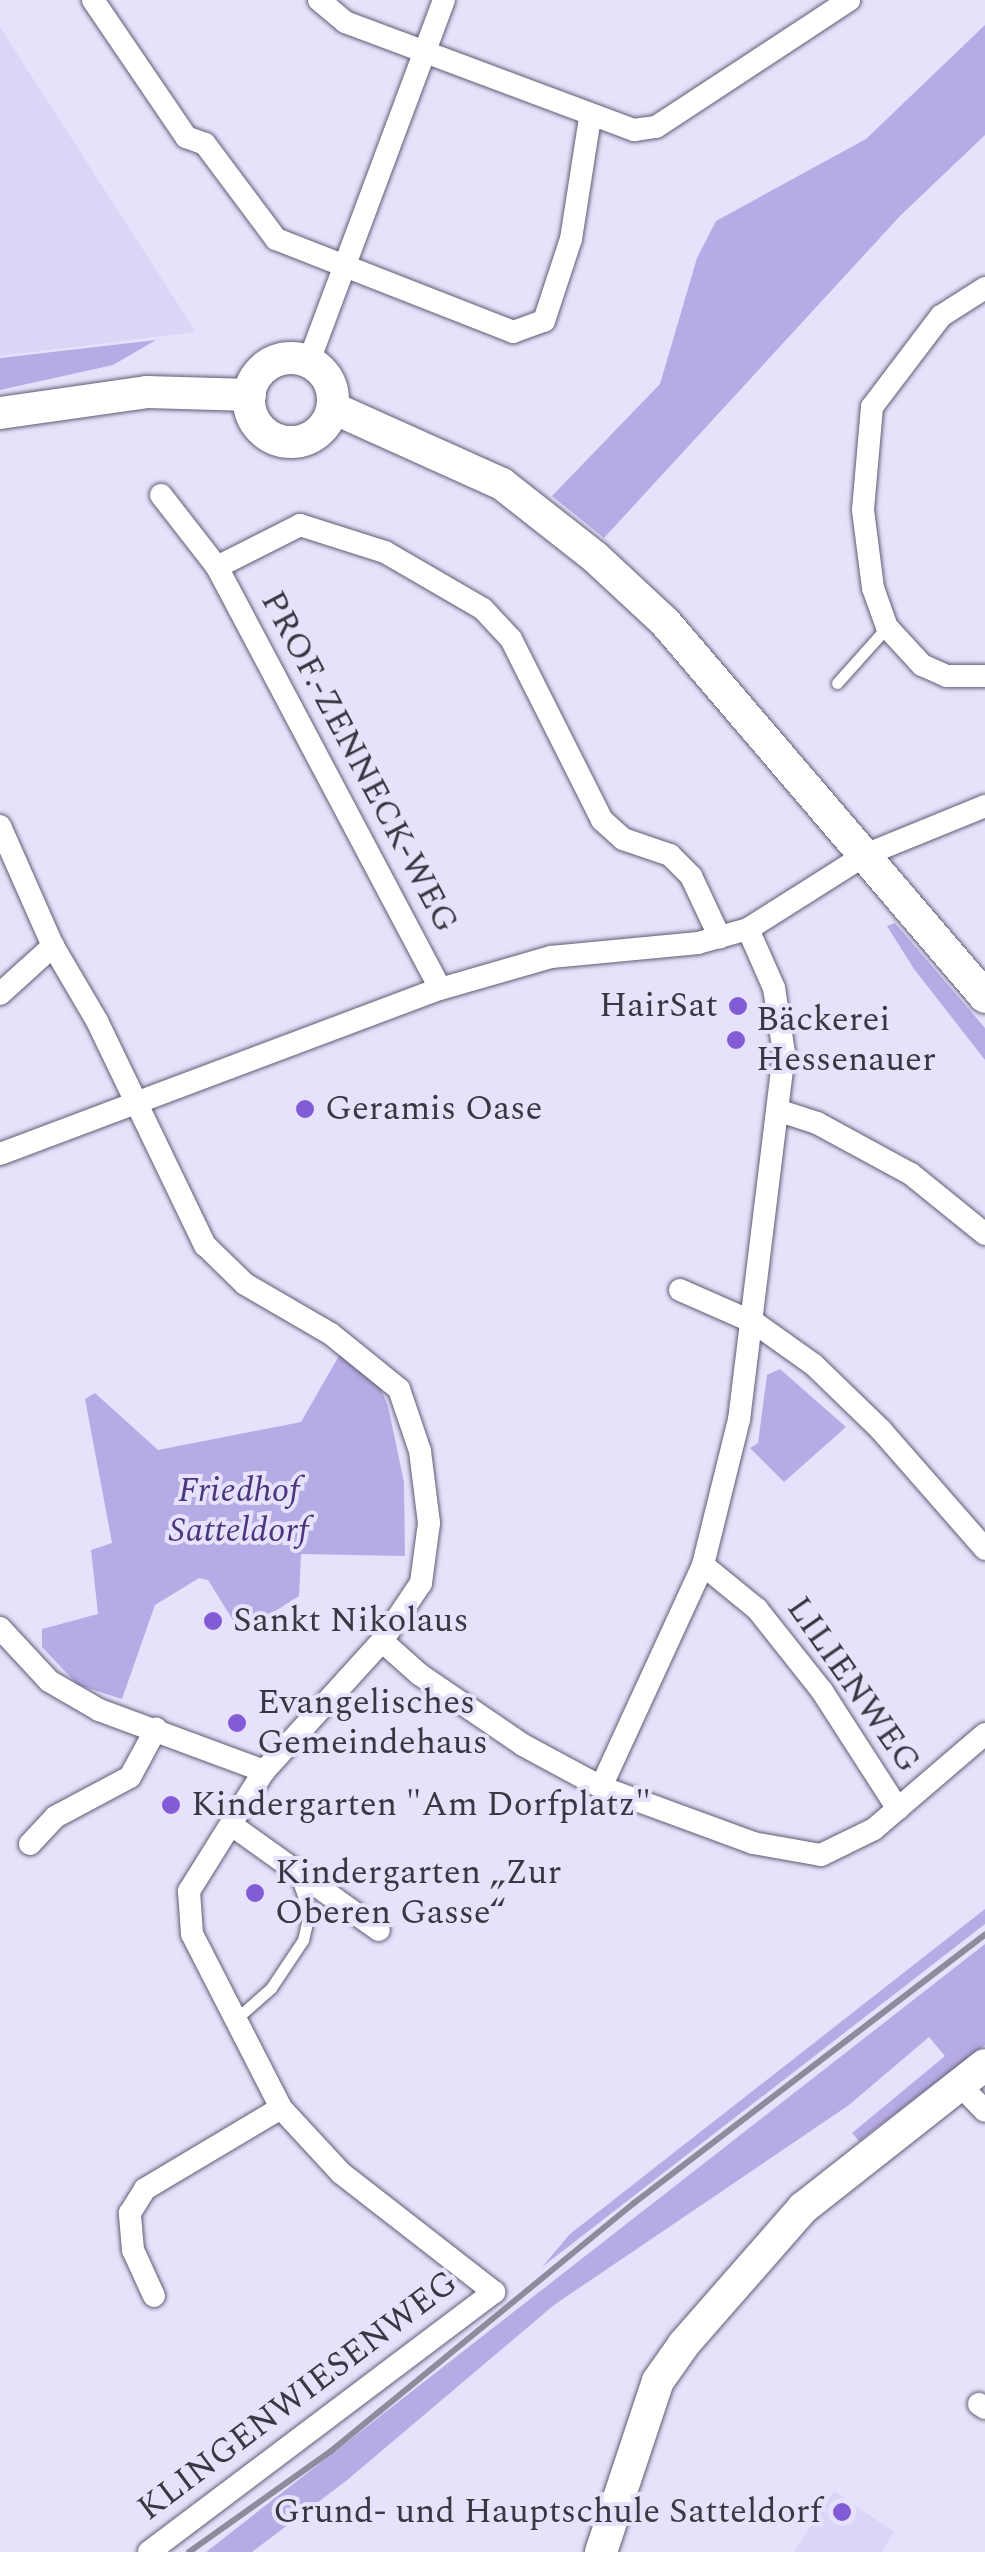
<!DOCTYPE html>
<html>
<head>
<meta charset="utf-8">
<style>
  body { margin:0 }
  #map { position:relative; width:985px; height:2552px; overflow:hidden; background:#e7e2fc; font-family:Spectral,serif }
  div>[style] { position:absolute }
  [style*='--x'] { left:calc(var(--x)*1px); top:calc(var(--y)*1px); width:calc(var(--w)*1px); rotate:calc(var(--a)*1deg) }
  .built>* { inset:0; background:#dcd6f6 }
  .green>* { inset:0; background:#b7abe5 }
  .roads { filter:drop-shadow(0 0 2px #615c73) drop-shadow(0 0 2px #615c73) }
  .lane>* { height:11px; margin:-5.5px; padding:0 5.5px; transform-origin:5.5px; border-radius:5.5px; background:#fff }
  .street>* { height:22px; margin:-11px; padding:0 11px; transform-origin:11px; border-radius:11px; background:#fff }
  .secondary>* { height:32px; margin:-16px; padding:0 16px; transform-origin:16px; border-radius:16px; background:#fff }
  .secondary>.ring { margin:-16px; padding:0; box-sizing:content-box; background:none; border:32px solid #fff; border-radius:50% }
  .rail>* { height:6px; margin:-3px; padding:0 3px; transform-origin:3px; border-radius:3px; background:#8e8b9d }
  .dots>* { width:28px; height:28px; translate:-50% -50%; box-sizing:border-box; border:5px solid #e7e2fc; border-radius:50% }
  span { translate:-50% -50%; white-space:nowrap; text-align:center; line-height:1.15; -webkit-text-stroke:8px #e7e2fc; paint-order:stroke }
  .street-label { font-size:35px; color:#393741 }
  .poi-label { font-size:35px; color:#393741 }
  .right { translate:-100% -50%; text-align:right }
  .left { translate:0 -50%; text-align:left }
  .park-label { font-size:35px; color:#4b357d; font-style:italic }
</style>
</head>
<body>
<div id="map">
  <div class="built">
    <i style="clip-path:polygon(0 27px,196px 332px,0 356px)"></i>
    <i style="clip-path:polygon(834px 2491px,894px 2532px,882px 2552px,794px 2552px)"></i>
  </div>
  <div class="green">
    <i style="clip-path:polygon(985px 25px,985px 135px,900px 216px,604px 538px,552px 496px,660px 384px,697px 258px,716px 221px,866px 139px)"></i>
    <i style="clip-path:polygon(156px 340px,113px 365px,0 390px,0 358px)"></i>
    <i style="clip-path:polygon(895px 923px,985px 1028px,985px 1060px,914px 969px,887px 926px)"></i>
    <i style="clip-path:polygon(340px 1354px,378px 1382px,388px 1406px,404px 1482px,405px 1556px,301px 1554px,299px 1596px,241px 1633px,208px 1580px,199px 1578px,155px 1605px,122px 1699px,78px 1685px,42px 1647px,42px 1629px,98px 1614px,91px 1550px,112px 1543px,85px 1399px,95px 1393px,158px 1450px,301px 1422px)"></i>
    <i style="clip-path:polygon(780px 1369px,846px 1427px,784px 1482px,750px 1448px,758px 1443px,767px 1375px)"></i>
    <i style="clip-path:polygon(985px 1909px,985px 1924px,542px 2267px,570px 2234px)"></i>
    <i style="clip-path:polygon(985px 1944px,985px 2045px,859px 2141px,852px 2133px,945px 2056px,929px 2037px,849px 2105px,554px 2305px,346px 2481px,252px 2552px,206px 2552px)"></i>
  </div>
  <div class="roads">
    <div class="lane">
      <i style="--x:837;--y:683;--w:75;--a:-48.2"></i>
      <i style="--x:236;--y:2019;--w:47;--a:-41.5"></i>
      <i style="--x:271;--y:1988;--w:58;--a:-56.3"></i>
      <i style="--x:303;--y:1940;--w:28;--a:-77"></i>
      <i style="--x:309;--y:1913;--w:39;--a:-109"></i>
    </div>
    <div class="street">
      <i style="--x:93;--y:0;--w:166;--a:55.8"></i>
      <i style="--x:186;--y:137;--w:20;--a:20"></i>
      <i style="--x:205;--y:144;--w:119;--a:53.2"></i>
      <i style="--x:276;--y:239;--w:255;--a:21.4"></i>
      <i style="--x:513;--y:332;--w:33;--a:-20"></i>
      <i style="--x:544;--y:321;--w:86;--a:-71.8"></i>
      <i style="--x:571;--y:239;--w:123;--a:-81.1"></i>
      <i style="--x:319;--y:0;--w:34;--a:40"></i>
      <i style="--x:345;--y:22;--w:309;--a:20.5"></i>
      <i style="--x:634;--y:130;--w:22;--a:-8"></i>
      <i style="--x:656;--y:127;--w:231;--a:-33.3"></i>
      <i style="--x:985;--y:288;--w:52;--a:147.5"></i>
      <i style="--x:941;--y:316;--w:114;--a:127.2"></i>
      <i style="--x:872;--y:407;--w:103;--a:95"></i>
      <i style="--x:863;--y:510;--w:79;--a:82.7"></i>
      <i style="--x:873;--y:588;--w:41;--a:70.3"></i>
      <i style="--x:887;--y:627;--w:52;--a:47.4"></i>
      <i style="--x:922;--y:665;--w:27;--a:24"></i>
      <i style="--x:947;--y:676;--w:38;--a:0"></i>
      <i style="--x:309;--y:361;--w:385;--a:-69.5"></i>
      <i style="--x:161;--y:495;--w:91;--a:52.1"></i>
      <i style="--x:217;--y:567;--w:477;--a:62.1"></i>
      <i style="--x:217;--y:567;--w:93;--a:-26.8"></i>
      <i style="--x:300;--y:525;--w:89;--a:17.6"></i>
      <i style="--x:385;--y:552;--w:113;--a:30.2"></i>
      <i style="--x:483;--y:609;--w:41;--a:47"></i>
      <i style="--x:511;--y:639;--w:203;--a:63.3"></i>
      <i style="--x:602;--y:820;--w:28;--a:42"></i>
      <i style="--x:623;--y:839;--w:50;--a:18.8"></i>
      <i style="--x:670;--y:855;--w:30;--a:45"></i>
      <i style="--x:691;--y:876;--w:68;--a:64.9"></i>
      <i style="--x:0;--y:826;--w:131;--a:66.2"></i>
      <i style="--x:53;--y:946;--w:87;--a:59.6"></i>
      <i style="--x:97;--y:1021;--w:249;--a:64.3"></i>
      <i style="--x:205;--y:1245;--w:56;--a:44.3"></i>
      <i style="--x:245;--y:1284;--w:99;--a:30.2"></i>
      <i style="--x:331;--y:1334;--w:87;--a:39"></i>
      <i style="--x:399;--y:1389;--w:65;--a:71.3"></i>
      <i style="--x:420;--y:1451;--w:73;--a:82.9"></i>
      <i style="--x:429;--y:1523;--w:61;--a:97.6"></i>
      <i style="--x:421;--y:1583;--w:70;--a:123.9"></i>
      <i style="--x:382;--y:1641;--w:176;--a:132.2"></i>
      <i style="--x:264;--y:1771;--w:142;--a:122"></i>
      <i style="--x:189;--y:1891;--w:43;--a:86"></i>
      <i style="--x:192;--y:1934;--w:195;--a:62.9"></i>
      <i style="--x:281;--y:2108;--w:88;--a:47.3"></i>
      <i style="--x:341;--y:2173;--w:194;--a:37.9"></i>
      <i style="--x:494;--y:2292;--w:432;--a:143"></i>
      <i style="--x:0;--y:994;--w:72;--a:-42.2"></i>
      <i style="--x:780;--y:1111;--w:39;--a:18"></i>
      <i style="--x:817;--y:1123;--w:107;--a:28.5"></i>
      <i style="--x:911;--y:1174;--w:95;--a:39"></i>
      <i style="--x:0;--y:1154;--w:470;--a:-20.6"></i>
      <i style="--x:440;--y:989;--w:116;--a:-16.1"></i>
      <i style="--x:551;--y:957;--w:148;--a:-5.4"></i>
      <i style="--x:698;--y:943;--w:52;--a:-15.6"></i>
      <i style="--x:748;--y:929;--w:138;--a:-32.3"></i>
      <i style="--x:865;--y:855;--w:130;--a:-22.2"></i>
      <i style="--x:680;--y:1290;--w:82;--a:23.7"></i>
      <i style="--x:755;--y:1323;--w:72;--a:35.4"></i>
      <i style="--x:814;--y:1365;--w:93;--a:44.1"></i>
      <i style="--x:881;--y:1430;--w:158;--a:48.8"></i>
      <i style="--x:703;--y:1565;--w:70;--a:39.2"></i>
      <i style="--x:757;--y:1609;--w:105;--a:51.6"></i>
      <i style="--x:822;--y:1691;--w:140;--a:57.2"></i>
      <i style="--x:0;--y:1628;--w:72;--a:47.2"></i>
      <i style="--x:49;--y:1681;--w:58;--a:30.1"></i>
      <i style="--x:99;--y:1710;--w:176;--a:20.3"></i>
      <i style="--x:382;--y:1641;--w:50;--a:41.7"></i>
      <i style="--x:419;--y:1674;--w:126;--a:34.3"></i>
      <i style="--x:523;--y:1745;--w:89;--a:28.3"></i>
      <i style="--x:601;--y:1787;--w:162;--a:20.2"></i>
      <i style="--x:753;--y:1843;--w:69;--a:10"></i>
      <i style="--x:821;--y:1855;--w:59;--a:-26.1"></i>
      <i style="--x:874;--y:1829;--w:146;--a:-40.6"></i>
      <i style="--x:601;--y:1787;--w:244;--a:-65.3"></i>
      <i style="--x:703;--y:1565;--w:149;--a:-76.1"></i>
      <i style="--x:739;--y:1420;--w:370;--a:-83"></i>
      <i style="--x:784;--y:1053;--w:66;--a:-98.7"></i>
      <i style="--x:774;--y:988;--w:64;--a:-113.8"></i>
      <i style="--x:233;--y:1826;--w:179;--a:35.5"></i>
      <i style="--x:30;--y:1844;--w:37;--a:-47"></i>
      <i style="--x:55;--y:1817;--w:85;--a:-28.1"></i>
      <i style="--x:130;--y:1777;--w:55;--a:-61.6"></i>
      <i style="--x:959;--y:2084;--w:37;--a:46"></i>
      <i style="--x:154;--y:2296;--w:51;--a:-114.5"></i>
      <i style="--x:133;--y:2250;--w:37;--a:-95"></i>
      <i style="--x:130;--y:2213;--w:28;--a:-58"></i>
      <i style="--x:145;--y:2189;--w:158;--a:-30.8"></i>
      <i style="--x:979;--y:2404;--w:7;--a:34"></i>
    </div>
    <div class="secondary">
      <i class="ring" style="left:249px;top:358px;width:52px;height:52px"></i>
      <i style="--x:333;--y:408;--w:185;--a:24.2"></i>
      <i style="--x:502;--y:484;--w:118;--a:38.1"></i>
      <i style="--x:595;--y:557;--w:96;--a:42.9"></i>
      <i style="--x:665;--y:622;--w:493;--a:49.5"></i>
      <i style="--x:0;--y:413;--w:148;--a:-8.1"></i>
      <i style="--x:147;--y:392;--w:103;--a:1.7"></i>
      <i style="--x:601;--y:2552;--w:180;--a:-71.6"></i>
      <i style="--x:658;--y:2381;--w:45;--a:-54.9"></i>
      <i style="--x:684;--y:2344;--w:181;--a:-48.8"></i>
      <i style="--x:803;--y:2208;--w:231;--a:-38.2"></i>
    </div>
  </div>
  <div class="rail">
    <i style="--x:189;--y:2552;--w:174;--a:-35.4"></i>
    <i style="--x:331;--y:2451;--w:392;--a:-39.3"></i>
    <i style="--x:634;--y:2203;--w:442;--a:-37.4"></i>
  </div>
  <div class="dots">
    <i style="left:738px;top:1006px;background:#815cd6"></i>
    <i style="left:736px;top:1040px;background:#815cd6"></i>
    <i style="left:305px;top:1109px;background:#815cd6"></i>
    <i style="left:213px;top:1621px;background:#815cd6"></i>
    <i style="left:237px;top:1723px;background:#815cd6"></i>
    <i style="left:171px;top:1805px;background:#815cd6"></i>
    <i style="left:255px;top:1893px;background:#815cd6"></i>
    <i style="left:842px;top:2512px;background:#815cd6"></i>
  </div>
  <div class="street-label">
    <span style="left:359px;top:762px;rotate:62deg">PROF.-ZENNECK-WEG</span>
    <span style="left:853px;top:1685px;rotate:55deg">LILIENWEG</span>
    <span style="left:298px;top:2396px;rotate:-37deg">KLINGENWIESENWEG</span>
  </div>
  <div class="poi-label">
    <span class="right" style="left:718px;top:1006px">HairSat</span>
    <span class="left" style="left:756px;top:1040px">Bäckerei<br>Hessenauer</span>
    <span class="left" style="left:325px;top:1109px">Geramis Oase</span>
    <span class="left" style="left:233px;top:1621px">Sankt Nikolaus</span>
    <span class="left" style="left:257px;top:1723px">Evangelisches<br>Gemeindehaus</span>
    <span class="left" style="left:191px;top:1805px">Kindergarten "Am Dorfplatz"</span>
    <span class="left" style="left:275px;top:1893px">Kindergarten „Zur<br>Oberen Gasse“</span>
    <span class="right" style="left:822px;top:2512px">Grund- und Hauptschule Satteldorf</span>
  </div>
  <div class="park-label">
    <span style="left:239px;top:1511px">Friedhof<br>Satteldorf</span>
  </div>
</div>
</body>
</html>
